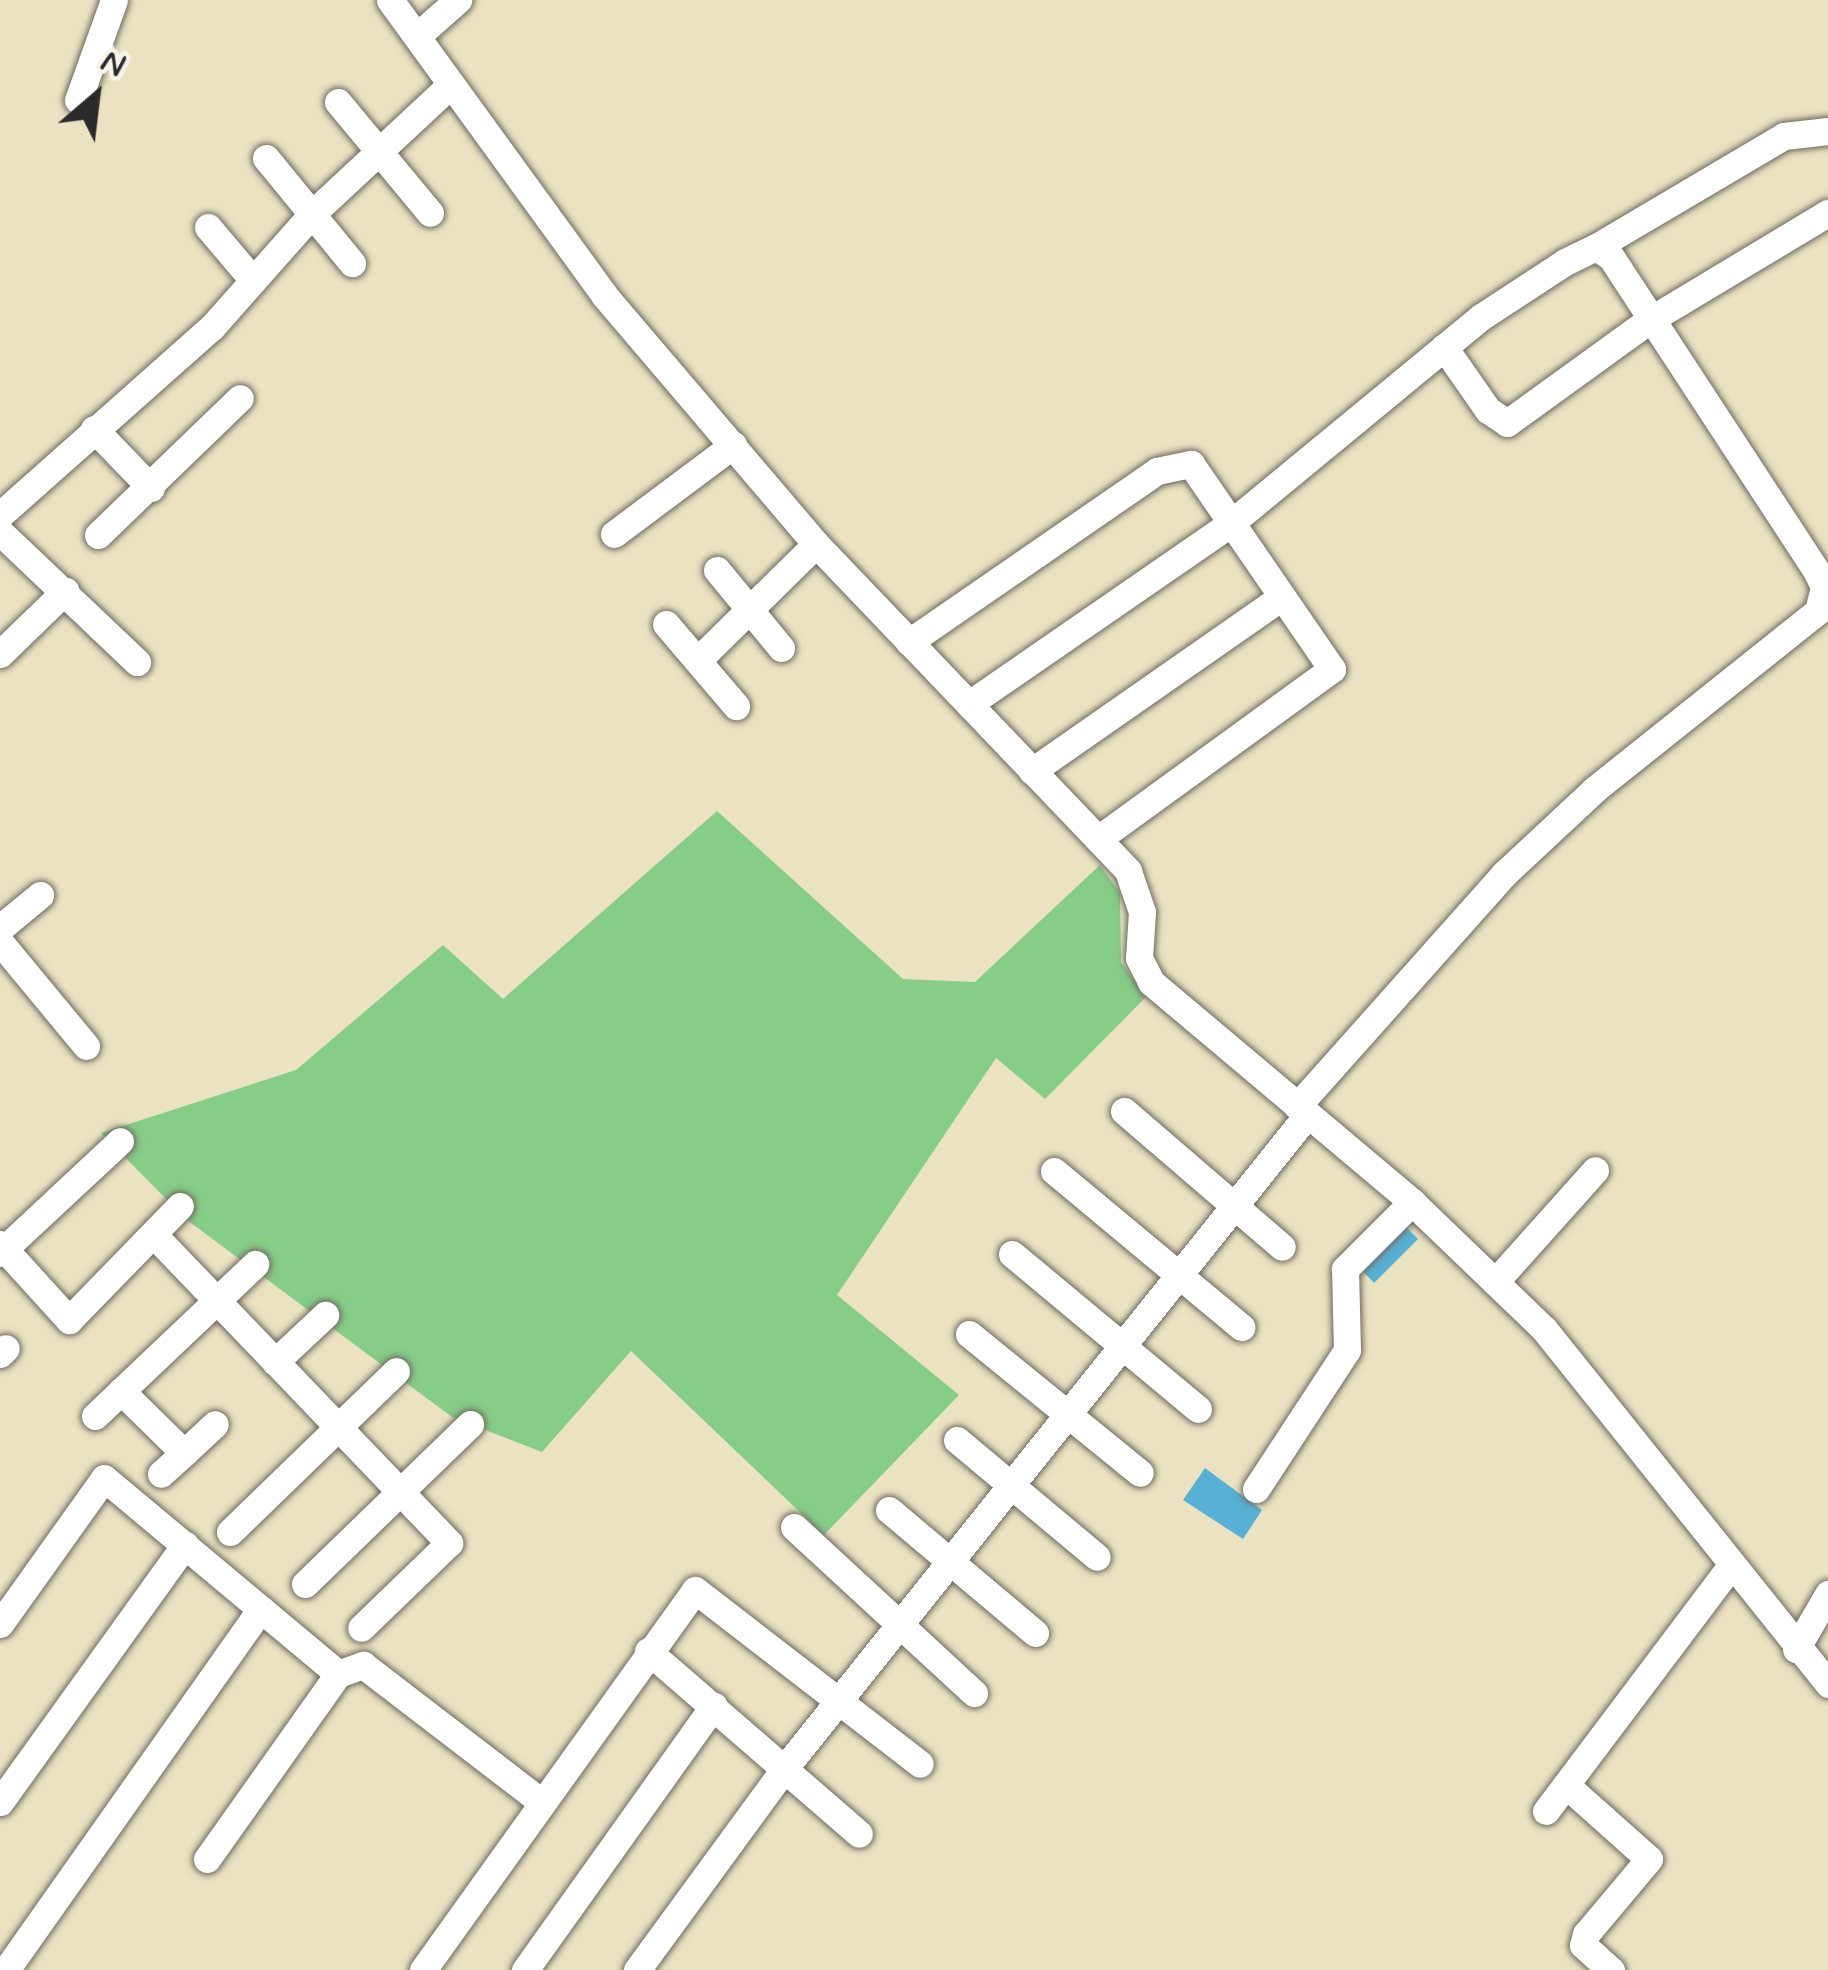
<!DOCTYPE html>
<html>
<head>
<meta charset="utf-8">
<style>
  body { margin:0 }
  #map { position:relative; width:1828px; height:1970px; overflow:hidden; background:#ebe2c1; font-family:Mynerve,sans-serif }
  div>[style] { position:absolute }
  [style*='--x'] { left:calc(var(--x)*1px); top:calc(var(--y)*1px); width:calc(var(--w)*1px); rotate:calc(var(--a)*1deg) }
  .green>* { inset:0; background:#86cd88 }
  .water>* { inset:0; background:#57b1d4 }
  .roads { filter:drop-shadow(0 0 3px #6e6b60) drop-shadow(0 0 3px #6e6b60) }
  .minor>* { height:27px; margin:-13.5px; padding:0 13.5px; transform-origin:13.5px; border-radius:13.5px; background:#fff }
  span { translate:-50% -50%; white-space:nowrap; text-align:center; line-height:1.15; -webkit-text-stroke:9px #f7f3e8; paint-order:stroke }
  .north { position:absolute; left:36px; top:36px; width:120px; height:120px; -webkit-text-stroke:9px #f7f3e8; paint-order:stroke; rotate:28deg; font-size:33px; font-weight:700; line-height:48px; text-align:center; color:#2b2b2b }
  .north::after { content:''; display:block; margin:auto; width:42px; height:54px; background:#2b2b2b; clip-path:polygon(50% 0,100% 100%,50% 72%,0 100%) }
</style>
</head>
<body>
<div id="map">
  <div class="green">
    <i style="clip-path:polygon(717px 811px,903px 979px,975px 982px,1100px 865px,1120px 893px,1121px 962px,1146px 997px,1045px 1099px,996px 1058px,837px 1295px,959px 1395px,824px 1535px,631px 1351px,542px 1452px,452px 1417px,187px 1220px,101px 1133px,296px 1070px,443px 945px,503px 999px)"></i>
  </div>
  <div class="water">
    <i style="clip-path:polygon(1401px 1222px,1418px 1239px,1374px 1283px,1357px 1265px)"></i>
    <i style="clip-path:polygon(1205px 1468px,1262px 1510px,1243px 1539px,1183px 1500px)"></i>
  </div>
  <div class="roads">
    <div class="minor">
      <i style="--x:390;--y:0;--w:364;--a:54"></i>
      <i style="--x:604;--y:295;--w:327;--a:49.6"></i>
      <i style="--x:816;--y:544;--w:452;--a:46.3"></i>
      <i style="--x:1128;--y:871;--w:43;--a:71.1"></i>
      <i style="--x:1142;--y:912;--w:46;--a:93.7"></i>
      <i style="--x:1139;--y:958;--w:27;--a:63"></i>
      <i style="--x:1151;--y:982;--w:341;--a:40.1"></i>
      <i style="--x:1412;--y:1202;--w:183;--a:43.9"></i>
      <i style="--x:1544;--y:1329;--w:455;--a:51.3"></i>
      <i style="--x:417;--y:36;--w:55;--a:-41.3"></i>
      <i style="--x:78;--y:100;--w:106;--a:-70.2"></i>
      <i style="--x:338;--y:102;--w:144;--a:50.3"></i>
      <i style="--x:266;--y:158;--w:136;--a:50.7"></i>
      <i style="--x:208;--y:227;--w:68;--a:49.8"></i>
      <i style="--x:1596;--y:247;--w:218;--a:-30.6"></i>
      <i style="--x:1784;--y:136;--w:44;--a:-6.5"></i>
      <i style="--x:1444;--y:347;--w:77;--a:55.1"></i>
      <i style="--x:1488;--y:410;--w:23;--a:34"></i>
      <i style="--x:1507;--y:423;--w:174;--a:-35.9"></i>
      <i style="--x:1648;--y:321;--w:210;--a:-31"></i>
      <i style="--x:94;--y:429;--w:82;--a:46"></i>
      <i style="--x:0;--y:515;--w:283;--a:-41.6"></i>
      <i style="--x:212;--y:327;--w:151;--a:-48.5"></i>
      <i style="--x:312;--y:214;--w:186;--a:-43"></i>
      <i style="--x:0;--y:532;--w:189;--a:43.5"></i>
      <i style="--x:614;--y:534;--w:149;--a:-36.8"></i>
      <i style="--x:98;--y:535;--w:197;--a:-44"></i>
      <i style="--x:717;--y:570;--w:101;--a:50.6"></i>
      <i style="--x:666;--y:624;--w:108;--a:49.5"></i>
      <i style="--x:909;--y:642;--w:301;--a:-34.6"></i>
      <i style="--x:1157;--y:471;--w:35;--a:-12"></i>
      <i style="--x:1191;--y:464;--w:249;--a:55.5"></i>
      <i style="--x:1332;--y:669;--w:289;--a:144"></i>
      <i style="--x:0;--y:654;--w:91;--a:-44.1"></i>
      <i style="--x:698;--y:660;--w:165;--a:-44.5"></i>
      <i style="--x:969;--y:704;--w:318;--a:-34.6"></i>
      <i style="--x:1231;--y:523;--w:324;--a:-39.5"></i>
      <i style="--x:1481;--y:317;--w:100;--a:-33.2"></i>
      <i style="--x:1565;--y:262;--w:34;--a:-26"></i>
      <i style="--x:1596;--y:247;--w:18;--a:34"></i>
      <i style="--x:1611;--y:257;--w:376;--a:56.8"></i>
      <i style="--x:1817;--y:572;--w:17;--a:65"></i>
      <i style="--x:1824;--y:587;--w:25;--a:104"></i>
      <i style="--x:1818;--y:611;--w:287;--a:141.4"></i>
      <i style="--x:1594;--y:790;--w:123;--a:137"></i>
      <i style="--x:1504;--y:874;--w:311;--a:131.7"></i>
      <i style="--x:1032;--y:771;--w:304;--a:-34.9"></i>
      <i style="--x:0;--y:928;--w:52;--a:-39.5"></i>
      <i style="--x:0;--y:942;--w:135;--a:50.4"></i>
      <i style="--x:1124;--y:1111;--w:208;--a:40.7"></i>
      <i style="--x:1054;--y:1171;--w:244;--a:39.8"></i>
      <i style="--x:153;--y:1234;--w:428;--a:46.2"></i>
      <i style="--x:449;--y:1543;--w:122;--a:136"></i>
      <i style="--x:0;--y:1244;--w:103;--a:47.8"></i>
      <i style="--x:69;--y:1320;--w:159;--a:-45.8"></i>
      <i style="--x:0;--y:1253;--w:164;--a:-43"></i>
      <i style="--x:1012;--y:1254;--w:242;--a:39.8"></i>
      <i style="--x:1495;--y:1282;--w:150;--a:-48.2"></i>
      <i style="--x:969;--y:1334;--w:220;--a:39.1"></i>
      <i style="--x:0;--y:1354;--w:8;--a:-45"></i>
      <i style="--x:275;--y:1362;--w:69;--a:-43.2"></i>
      <i style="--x:121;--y:1391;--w:88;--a:44.5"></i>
      <i style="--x:184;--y:1453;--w:31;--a:138"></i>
      <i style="--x:95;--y:1416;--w:221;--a:-43.5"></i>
      <i style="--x:957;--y:1440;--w:182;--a:39.9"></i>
      <i style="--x:184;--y:1453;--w:42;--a:-43.1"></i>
      <i style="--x:1256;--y:1489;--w:166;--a:-56.8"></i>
      <i style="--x:1347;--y:1350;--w:81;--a:-91.4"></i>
      <i style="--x:1345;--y:1269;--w:95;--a:-45"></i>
      <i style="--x:889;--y:1510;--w:191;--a:40.1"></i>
      <i style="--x:794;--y:1527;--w:245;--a:42.7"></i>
      <i style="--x:230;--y:1532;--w:231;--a:-44.1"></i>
      <i style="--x:305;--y:1584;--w:230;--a:-44.1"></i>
      <i style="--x:0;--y:1624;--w:179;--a:-54.5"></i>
      <i style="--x:104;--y:1478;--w:305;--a:39.9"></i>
      <i style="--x:338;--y:1674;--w:27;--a:-20"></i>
      <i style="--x:363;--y:1665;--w:222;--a:37.5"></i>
      <i style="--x:1796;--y:1649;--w:64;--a:-59.8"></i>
      <i style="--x:648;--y:1651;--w:279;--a:40.9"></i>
      <i style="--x:1566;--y:1785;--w:111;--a:41.7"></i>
      <i style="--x:1649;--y:1859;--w:98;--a:130"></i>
      <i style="--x:1586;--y:1934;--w:11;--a:105"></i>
      <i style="--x:1583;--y:1945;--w:38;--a:42"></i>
      <i style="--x:0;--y:1802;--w:317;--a:-54.3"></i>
      <i style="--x:1546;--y:1811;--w:306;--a:-53"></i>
      <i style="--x:207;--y:1859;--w:227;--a:-54.7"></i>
      <i style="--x:6;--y:1970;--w:442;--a:-54.8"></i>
      <i style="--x:423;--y:1970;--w:467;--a:-54.4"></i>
      <i style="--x:695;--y:1590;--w:284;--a:37.7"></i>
      <i style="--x:525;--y:1970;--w:325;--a:-54.5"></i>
      <i style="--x:637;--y:1970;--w:249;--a:-53.8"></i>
      <i style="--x:784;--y:1769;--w:837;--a:-51.35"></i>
    </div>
  </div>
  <div class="north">N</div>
</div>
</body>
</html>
